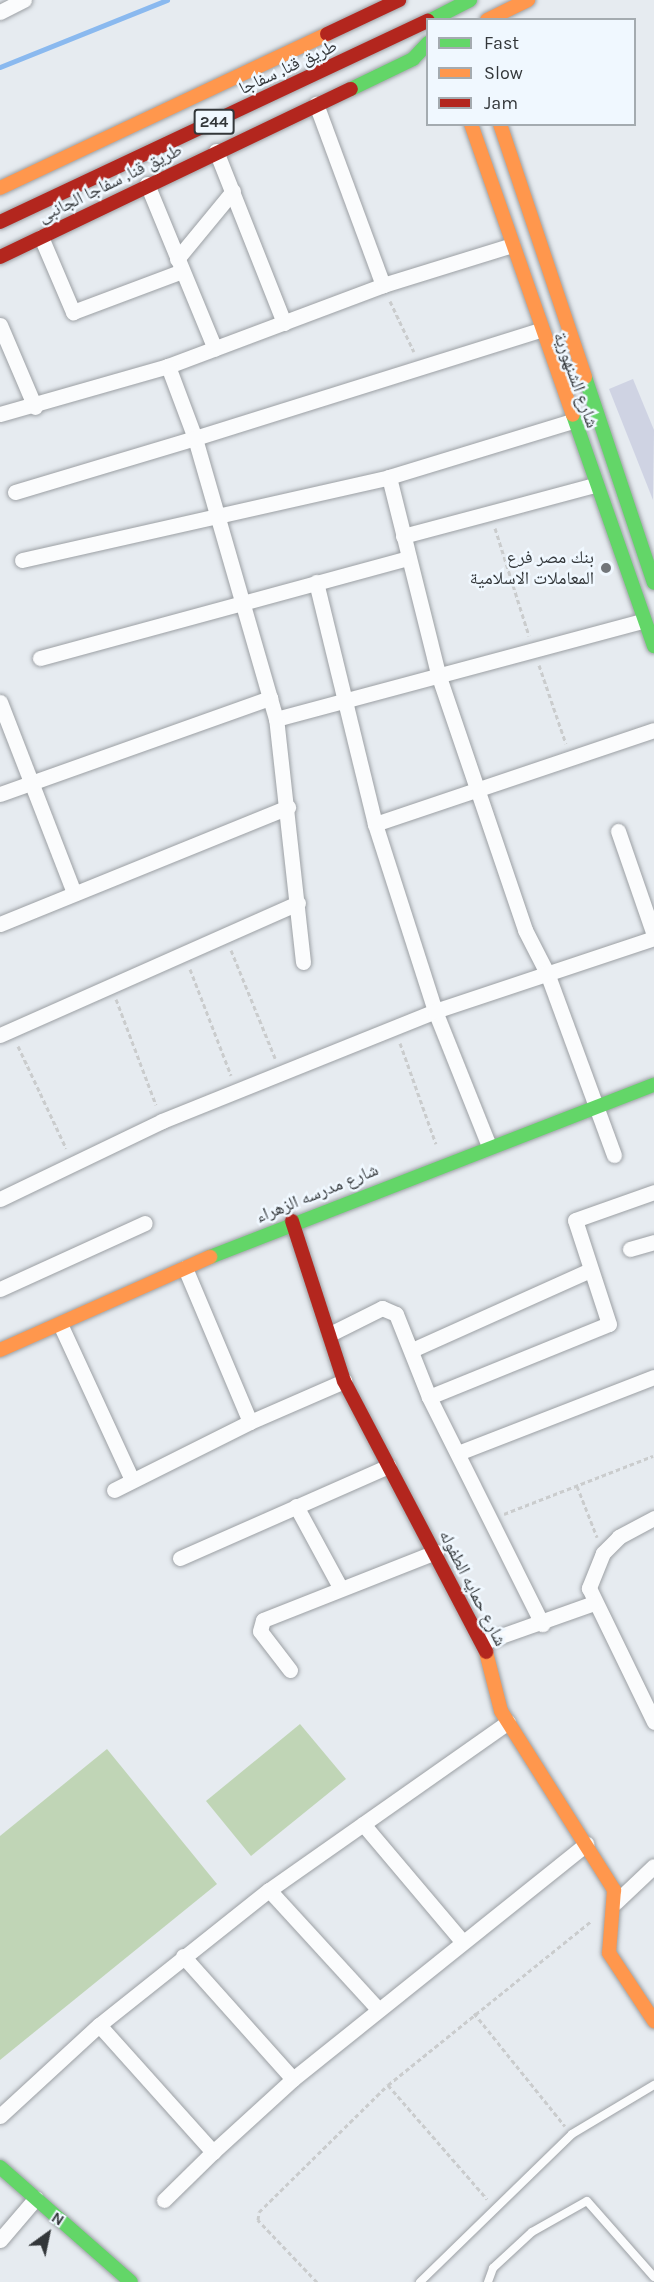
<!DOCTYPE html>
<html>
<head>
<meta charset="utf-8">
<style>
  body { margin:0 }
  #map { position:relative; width:654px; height:2282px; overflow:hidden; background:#e6ebf0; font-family:Karla,"Noto Naskh Arabic",sans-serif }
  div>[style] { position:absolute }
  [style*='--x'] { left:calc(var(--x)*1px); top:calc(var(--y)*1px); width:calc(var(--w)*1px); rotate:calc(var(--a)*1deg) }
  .green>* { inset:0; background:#c0d5b6 }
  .stream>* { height:5px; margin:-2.5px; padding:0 2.5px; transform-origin:2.5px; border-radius:2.5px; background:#8ab9ef }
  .building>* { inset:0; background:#cfd3e3 }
  .path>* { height:3px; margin-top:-1.5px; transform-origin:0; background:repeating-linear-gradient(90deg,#cacccd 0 4.5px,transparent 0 7.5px) }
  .roads { filter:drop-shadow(0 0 2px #9ca0a4) drop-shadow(0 0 2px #9ca0a4) }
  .lane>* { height:8px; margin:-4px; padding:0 4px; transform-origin:4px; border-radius:4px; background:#fbfcfd }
  .street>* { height:15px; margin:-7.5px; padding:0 7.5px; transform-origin:7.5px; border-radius:7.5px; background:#fbfcfd }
  .fast>* { height:14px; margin:-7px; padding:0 7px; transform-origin:7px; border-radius:7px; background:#63d668 }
  .slow>* { height:14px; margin:-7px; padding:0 7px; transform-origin:7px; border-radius:7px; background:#ff974d }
  .jam>* { height:14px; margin:-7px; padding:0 7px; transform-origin:7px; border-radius:7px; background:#b3261e }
  .dots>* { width:16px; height:16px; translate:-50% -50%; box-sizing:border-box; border:3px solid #f0f8ff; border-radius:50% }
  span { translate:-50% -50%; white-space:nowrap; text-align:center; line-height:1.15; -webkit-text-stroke:5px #f0f8ff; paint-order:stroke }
  .shield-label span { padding:2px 4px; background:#f0f8ff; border:2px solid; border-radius:4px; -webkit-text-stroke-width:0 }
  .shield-label { font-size:16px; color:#33373a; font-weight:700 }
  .street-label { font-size:18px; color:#33373a }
  .poi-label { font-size:18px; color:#33373a }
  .right { translate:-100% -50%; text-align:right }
  .legend { position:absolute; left:426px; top:18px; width:210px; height:108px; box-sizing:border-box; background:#f0f8ff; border:2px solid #a4abb0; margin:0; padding:8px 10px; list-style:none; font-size:18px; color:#33373a }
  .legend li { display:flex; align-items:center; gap:12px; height:30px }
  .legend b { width:30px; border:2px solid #a4abb0 }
  .north { position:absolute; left:18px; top:2204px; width:60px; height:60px; -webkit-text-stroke:4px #f0f8ff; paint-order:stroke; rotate:33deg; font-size:16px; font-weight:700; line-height:24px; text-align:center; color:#33373a }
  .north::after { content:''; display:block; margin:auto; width:21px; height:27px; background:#33373a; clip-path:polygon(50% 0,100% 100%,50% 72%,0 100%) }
</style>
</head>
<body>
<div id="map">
  <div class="green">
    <i style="clip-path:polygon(300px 1724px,346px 1779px,251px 1856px,206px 1801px)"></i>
    <i style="clip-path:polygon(107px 1749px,217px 1884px,0 2060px,0 1836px)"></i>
  </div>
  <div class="stream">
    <i style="--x:0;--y:67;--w:180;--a:-21.9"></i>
  </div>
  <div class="building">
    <i style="clip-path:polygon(633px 379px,654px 430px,653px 500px,609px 389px)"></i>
  </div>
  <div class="path">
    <i style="--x:390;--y:301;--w:56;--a:64.8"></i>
    <i style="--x:495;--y:528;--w:113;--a:72.5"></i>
    <i style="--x:539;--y:665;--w:83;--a:71.1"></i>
    <i style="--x:231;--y:950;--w:117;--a:67.8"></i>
    <i style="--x:190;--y:969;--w:114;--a:68.9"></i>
    <i style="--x:116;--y:999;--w:113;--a:69.3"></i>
    <i style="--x:400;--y:1043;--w:107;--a:70.4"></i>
    <i style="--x:18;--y:1046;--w:113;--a:64.8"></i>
    <i style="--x:577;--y:1486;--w:55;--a:68.6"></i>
    <i style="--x:504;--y:1514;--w:160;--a:-21.3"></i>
    <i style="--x:474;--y:2013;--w:145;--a:51.2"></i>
    <i style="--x:388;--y:2085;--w:151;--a:49"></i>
    <i style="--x:317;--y:2282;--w:86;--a:-133.6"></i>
    <i style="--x:258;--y:2220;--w:8;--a:-83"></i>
    <i style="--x:259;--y:2212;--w:181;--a:-44.6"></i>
    <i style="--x:388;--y:2085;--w:261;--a:-38.9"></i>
  </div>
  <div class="roads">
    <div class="lane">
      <i style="--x:420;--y:2282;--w:212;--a:-44.2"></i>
      <i style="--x:572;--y:2134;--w:96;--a:-30.9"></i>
      <i style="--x:488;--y:2282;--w:15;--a:-70"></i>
      <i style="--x:493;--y:2268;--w:53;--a:-42.7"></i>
      <i style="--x:532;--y:2232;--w:63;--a:-29.4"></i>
      <i style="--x:587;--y:2201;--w:101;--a:48.6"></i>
    </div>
    <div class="street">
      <i style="--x:0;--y:12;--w:27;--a:-27"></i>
      <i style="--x:316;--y:104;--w:193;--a:69.7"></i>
      <i style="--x:216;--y:151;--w:185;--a:68.4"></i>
      <i style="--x:147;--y:184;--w:178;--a:67.6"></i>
      <i style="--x:41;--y:237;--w:82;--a:66.9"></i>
      <i style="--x:73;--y:312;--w:116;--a:-20.6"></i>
      <i style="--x:177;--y:259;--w:88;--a:-50.5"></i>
      <i style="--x:0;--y:325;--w:89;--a:66.9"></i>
      <i style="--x:0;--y:414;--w:175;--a:-15.9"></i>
      <i style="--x:168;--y:366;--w:230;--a:-20.6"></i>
      <i style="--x:383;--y:285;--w:135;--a:-17.2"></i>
      <i style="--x:389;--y:477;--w:203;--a:76"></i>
      <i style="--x:438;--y:674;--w:270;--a:71.2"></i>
      <i style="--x:525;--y:930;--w:48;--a:62.9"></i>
      <i style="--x:547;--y:973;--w:194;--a:69.8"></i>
      <i style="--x:15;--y:492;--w:188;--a:-16.7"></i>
      <i style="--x:195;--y:438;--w:77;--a:-110.6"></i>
      <i style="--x:403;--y:536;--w:199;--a:-14.9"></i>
      <i style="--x:22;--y:560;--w:376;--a:-12.7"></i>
      <i style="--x:389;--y:477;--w:191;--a:-17"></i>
      <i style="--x:316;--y:582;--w:249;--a:76.3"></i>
      <i style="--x:375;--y:824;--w:196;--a:72.2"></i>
      <i style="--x:435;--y:1011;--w:145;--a:68.2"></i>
      <i style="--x:40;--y:658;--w:382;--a:-15.2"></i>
      <i style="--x:0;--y:702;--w:205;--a:68.8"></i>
      <i style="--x:276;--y:719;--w:379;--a:-15"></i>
      <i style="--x:0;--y:794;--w:287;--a:-19.6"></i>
      <i style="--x:375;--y:824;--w:294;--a:-18.6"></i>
      <i style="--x:618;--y:831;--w:110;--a:70.9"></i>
      <i style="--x:0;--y:924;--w:311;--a:-22.1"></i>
      <i style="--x:303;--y:962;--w:244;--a:-96.3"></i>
      <i style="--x:276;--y:719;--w:292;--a:-106.1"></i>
      <i style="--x:195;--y:438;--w:361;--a:-17.4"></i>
      <i style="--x:0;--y:1035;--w:326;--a:-23.9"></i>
      <i style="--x:0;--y:1199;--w:180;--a:-25.7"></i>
      <i style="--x:162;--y:1121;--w:294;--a:-21.9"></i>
      <i style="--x:435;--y:1011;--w:231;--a:-18.4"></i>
      <i style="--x:630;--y:1249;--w:25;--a:-16"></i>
      <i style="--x:185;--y:1268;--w:167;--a:67.1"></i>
      <i style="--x:250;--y:1422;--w:103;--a:-23.6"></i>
      <i style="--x:0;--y:1289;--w:159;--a:-24.5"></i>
      <i style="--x:60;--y:1324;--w:172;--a:65.2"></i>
      <i style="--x:332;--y:1333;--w:56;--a:-26.6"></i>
      <i style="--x:382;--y:1308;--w:15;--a:23"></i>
      <i style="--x:396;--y:1314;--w:89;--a:68.3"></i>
      <i style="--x:429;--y:1397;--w:254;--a:63.5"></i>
      <i style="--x:412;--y:1350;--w:195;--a:-24.2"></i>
      <i style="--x:429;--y:1397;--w:194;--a:-22.1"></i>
      <i style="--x:609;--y:1324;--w:109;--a:-108.1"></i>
      <i style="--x:575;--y:1220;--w:84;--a:-19.5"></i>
      <i style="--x:458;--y:1453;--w:210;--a:-21.2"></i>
      <i style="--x:114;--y:1490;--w:152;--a:-26.6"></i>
      <i style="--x:296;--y:1506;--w:92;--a:61.5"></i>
      <i style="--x:654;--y:1518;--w:40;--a:152"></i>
      <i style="--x:619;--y:1537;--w:23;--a:135"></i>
      <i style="--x:603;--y:1553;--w:38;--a:112"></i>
      <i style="--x:589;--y:1588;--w:149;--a:64.1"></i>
      <i style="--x:180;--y:1558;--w:228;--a:-23.8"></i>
      <i style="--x:484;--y:1642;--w:117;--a:-19.5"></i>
      <i style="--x:290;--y:1670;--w:49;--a:-127.6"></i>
      <i style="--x:260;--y:1631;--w:11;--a:-75"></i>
      <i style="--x:263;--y:1620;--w:186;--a:-21.5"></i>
      <i style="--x:363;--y:1824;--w:153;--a:49.8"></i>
      <i style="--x:269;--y:1890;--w:161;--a:47.5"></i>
      <i style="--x:616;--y:1902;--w:52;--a:-43.5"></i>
      <i style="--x:183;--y:1956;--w:165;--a:48.2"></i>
      <i style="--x:99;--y:2025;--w:217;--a:-38.5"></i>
      <i style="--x:269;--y:1890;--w:292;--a:-35.1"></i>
      <i style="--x:0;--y:2116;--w:134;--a:-42.6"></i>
      <i style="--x:99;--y:2025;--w:171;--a:48.1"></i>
      <i style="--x:213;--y:2152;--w:108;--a:-42.4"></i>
      <i style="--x:293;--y:2079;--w:376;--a:-38.7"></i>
      <i style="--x:164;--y:2200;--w:69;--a:-44.4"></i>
      <i style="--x:0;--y:2240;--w:55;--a:-49.4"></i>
    </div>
    <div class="fast">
      <i style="--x:431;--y:20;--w:44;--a:-27.1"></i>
      <i style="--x:351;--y:89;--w:69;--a:-25.8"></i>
      <i style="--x:413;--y:59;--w:22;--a:-47"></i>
      <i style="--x:585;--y:377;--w:217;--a:71.5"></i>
      <i style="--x:573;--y:415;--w:245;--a:70.7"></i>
      <i style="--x:210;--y:1257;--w:476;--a:-21.2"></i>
      <i style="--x:0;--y:2167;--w:174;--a:41.3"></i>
    </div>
    <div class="slow">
      <i style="--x:487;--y:20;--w:46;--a:-26"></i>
      <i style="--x:471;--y:124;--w:308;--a:70.7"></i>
      <i style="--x:500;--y:124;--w:267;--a:71.4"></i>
      <i style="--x:0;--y:188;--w:361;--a:-25.2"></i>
      <i style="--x:0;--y:1350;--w:230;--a:-23.9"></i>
      <i style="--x:486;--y:1652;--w:61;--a:75.7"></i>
      <i style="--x:501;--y:1711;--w:212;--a:57.7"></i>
      <i style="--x:614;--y:1890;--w:63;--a:94.5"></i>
      <i style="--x:609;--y:1953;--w:82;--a:56.5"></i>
    </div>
    <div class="jam">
      <i style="--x:327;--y:34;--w:80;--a:-25.3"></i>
      <i style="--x:0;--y:222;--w:473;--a:-25.2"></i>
      <i style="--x:0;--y:257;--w:389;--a:-25.6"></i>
      <i style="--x:292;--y:1221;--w:168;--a:72"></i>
      <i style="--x:344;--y:1381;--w:306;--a:62.3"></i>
    </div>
  </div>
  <div class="dots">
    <i style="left:606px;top:568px;background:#72767a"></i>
  </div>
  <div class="shield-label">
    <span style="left:214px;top:122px">244</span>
  </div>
  <div class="street-label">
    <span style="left:288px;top:67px;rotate:-25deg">طريق قنا, سفاجا</span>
    <span style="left:110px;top:183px;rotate:-26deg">طريق قنا, سفاجا الجانبى</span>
    <span style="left:576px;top:380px;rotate:70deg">شارع الشنهورية</span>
    <span style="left:317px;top:1193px;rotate:-22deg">شارع مدرسه الزهراء</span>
    <span style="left:473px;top:1588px;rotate:63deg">شارع حمايه الطفوله</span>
  </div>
  <div class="poi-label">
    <span class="right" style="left:594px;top:568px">بنك مصر فرع<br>المعاملات الاسلامية</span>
  </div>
  <ul class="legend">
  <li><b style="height:8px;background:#63d668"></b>Fast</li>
  <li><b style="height:8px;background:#ff974d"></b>Slow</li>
  <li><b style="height:8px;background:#b3261e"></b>Jam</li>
  </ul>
  <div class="north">N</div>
</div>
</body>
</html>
